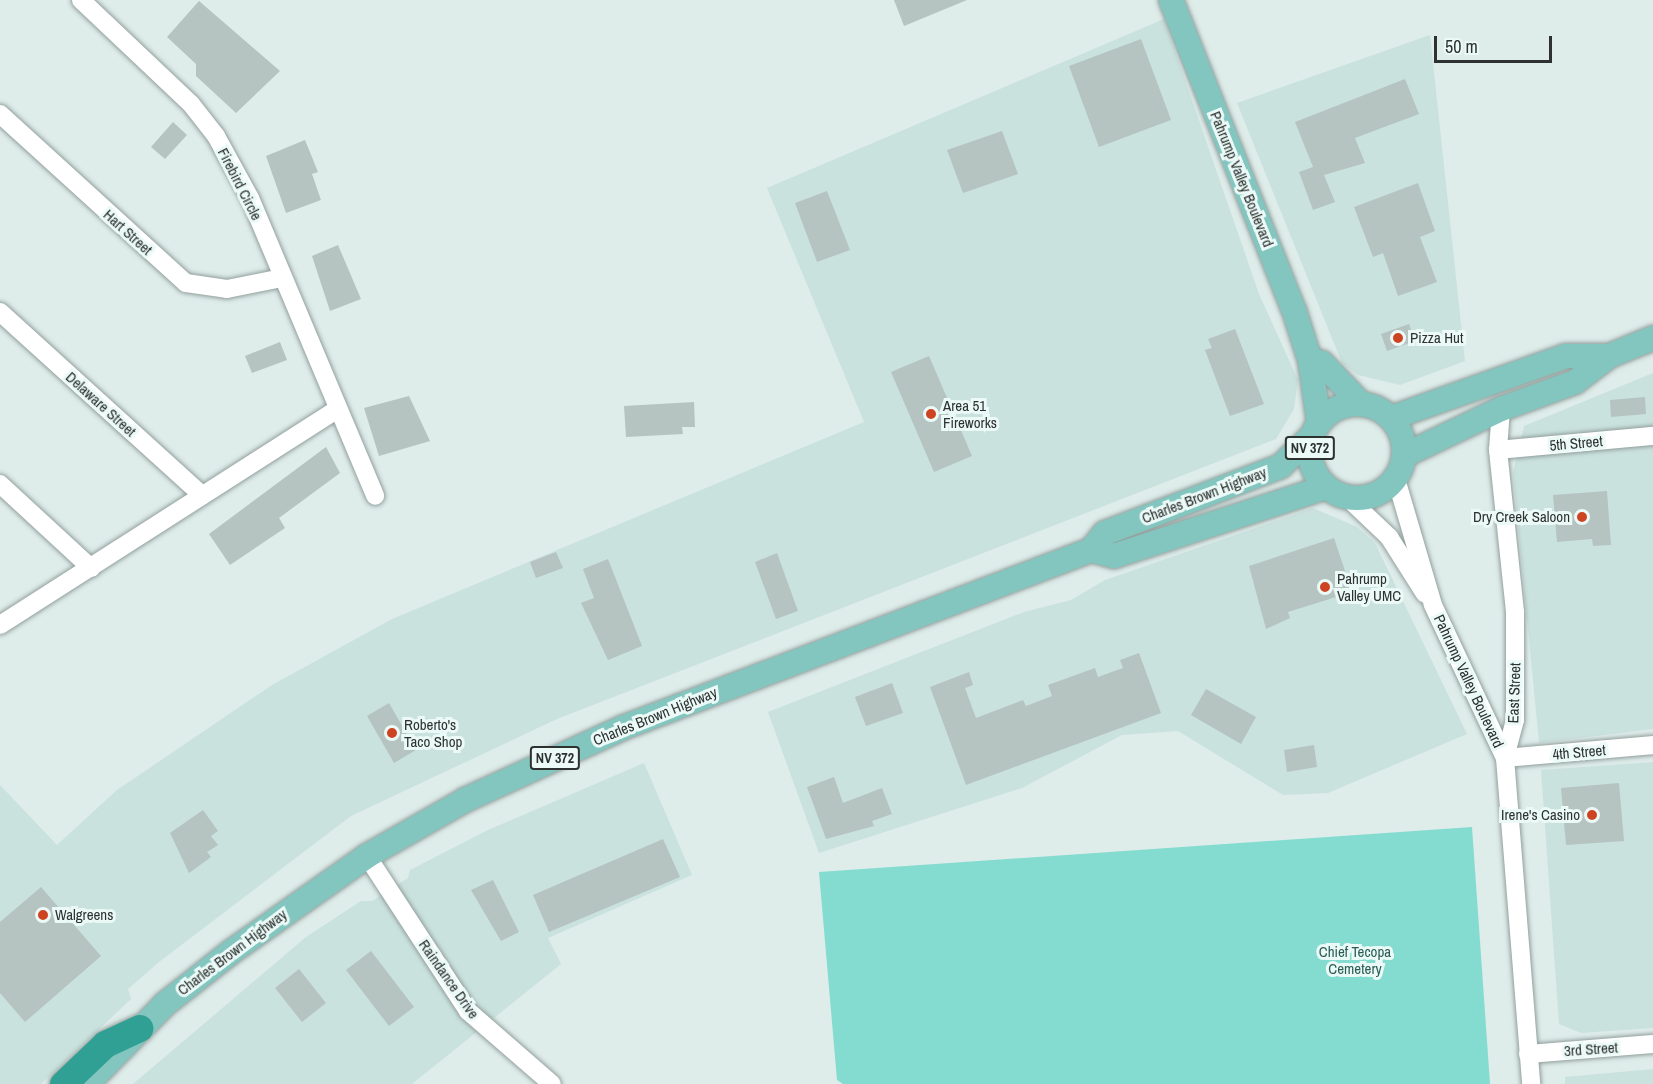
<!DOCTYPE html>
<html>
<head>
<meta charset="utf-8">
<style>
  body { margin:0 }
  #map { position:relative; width:1653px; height:1084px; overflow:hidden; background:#deecea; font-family:"Archivo Narrow",sans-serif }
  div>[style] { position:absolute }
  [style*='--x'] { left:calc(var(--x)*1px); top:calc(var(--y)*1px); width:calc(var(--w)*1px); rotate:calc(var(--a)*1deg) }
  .built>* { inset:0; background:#cae2de }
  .green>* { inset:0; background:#84dcd0 }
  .building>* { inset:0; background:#b5c3c1 }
  .roads { filter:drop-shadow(0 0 2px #92a09d) drop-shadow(0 0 2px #92a09d) }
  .minor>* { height:18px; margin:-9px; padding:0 9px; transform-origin:9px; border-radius:9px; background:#fff }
  .major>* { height:24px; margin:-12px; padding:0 12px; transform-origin:12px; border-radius:12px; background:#83c6bf }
  .major>.ring { margin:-12px; padding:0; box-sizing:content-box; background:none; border:24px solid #83c6bf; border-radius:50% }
  .highway>* { height:27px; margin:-13.5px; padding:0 13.5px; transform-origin:13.5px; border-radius:13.5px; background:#30a094 }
  .dots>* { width:16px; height:16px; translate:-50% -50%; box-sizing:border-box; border:3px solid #ebfaf7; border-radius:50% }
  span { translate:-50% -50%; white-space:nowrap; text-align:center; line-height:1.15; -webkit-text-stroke:6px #ebfaf7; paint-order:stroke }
  .shield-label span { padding:2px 4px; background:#ebfaf7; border:2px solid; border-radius:4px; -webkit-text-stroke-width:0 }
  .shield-label { font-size:14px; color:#2d3231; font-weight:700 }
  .street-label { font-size:15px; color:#2d3231 }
  .poi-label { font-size:15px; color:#2d3231 }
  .left { translate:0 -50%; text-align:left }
  .right { translate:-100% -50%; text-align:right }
  .park-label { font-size:15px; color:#2b5b55 }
  .scale { position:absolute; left:1434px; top:36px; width:118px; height:27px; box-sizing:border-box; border:3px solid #2d3231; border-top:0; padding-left:8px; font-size:18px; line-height:21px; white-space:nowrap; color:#2d3231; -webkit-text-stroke:4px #ebfaf7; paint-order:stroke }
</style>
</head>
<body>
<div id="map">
  <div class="built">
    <i style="clip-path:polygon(1164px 19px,1259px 294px,1298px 380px,1294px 409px,1276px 439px,557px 719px,351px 816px,159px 962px,128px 989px,131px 999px,41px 1084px,0 1084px,0 785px,57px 845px,117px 790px,272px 685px,392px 619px,864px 422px,767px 188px)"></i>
    <i style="clip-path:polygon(1430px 35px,1465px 361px,1400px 385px,1358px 375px,1342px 363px,1237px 103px)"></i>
    <i style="clip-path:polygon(1653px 373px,1653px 729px,1539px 743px,1513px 473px,1524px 426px)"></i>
    <i style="clip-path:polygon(1313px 508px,1357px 527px,1375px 543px,1467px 734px,1328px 793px,1283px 795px,1178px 731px,1122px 735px,1022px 788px,819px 853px,768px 712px,1024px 612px,1071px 600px,1105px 580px)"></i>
    <i style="clip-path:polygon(1653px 762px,1653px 1028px,1581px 1033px,1559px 1024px,1541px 770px)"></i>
    <i style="clip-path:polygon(644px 763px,692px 875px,548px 938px,561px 964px,412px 1084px,133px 1084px,306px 937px,361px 901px,372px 901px,408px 878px,410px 870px,488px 830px)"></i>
    <i style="clip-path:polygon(1653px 1069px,1653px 1084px,1565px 1084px,1565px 1077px)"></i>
  </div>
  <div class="green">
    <i style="clip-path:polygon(1472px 827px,1490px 1084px,843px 1084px,837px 1080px,819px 872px)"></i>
  </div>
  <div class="building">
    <i style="clip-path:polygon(894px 0,967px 0,904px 26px)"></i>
    <i style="clip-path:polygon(199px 1px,280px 71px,236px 113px,196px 76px,196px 64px,167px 37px)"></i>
    <i style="clip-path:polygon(1141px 39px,1171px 120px,1099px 147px,1069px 66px)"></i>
    <i style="clip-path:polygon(1405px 79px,1419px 114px,1355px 138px,1365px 163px,1324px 175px,1335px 202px,1313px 210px,1299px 172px,1313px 167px,1295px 122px)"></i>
    <i style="clip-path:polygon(173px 122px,187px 135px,165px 159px,151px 147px)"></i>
    <i style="clip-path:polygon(1002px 131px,1018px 174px,963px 193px,947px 150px)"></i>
    <i style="clip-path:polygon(305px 140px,318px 172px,312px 174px,321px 200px,286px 213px,266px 156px)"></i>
    <i style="clip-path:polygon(1418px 183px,1435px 231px,1420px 237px,1437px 282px,1398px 296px,1383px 253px,1373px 257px,1354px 207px)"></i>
    <i style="clip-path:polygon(827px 191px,850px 250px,817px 262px,795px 203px)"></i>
    <i style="clip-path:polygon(338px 245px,361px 299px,330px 311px,312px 256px)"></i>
    <i style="clip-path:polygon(1409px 324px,1415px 341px,1387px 351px,1381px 334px)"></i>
    <i style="clip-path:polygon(1235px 329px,1264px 404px,1230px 416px,1205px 350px,1212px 348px,1208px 339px)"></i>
    <i style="clip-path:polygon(280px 342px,287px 360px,252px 373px,245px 356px)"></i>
    <i style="clip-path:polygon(929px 356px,972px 456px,934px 472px,891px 372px)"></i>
    <i style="clip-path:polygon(409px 396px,430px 441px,379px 456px,364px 408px)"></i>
    <i style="clip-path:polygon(1645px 397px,1646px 414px,1611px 417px,1610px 400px)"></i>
    <i style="clip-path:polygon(694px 402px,695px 427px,682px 427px,683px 434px,626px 437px,624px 406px)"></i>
    <i style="clip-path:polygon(326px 447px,340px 473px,279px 518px,285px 528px,230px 565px,209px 534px)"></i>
    <i style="clip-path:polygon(1607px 491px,1611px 545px,1593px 546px,1592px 539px,1557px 542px,1553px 495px)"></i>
    <i style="clip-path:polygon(1334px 538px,1352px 592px,1288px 612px,1290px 618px,1266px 629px,1249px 566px)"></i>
    <i style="clip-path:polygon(556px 552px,563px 568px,536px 578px,530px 562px)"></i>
    <i style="clip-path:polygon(777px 553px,798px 611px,776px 619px,755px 562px)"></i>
    <i style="clip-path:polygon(608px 559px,642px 646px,608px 660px,581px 603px,594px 598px,583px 569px)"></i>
    <i style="clip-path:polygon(1139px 653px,1161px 713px,966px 785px,930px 687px,969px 672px,973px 685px,965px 688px,976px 718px,1023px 700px,1026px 706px,1052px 696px,1048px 685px,1095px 668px,1098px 677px,1123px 668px,1120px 660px)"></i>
    <i style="clip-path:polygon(892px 683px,903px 713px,866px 726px,855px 697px)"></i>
    <i style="clip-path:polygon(1206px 689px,1256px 717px,1241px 744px,1191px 715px)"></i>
    <i style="clip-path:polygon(389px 703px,416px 750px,394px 763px,367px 716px)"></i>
    <i style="clip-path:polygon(1314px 745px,1317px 767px,1287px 772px,1284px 750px)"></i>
    <i style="clip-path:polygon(834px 777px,843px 803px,882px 788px,892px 814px,872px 821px,874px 826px,826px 839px,807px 787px)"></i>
    <i style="clip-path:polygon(1619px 783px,1624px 841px,1566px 845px,1561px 788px)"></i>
    <i style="clip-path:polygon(203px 810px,218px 831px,211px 836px,218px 845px,207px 852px,211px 857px,189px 873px,170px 833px)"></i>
    <i style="clip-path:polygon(663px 839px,680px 877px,549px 932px,533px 895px)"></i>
    <i style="clip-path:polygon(493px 880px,519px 932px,501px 941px,471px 890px)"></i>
    <i style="clip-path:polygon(41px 887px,101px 956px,25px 1022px,0 993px,0 922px)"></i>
    <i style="clip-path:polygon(371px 951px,414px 1007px,389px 1026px,346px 970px)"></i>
    <i style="clip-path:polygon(299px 969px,326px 1003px,302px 1022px,275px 988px)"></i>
  </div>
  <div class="roads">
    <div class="minor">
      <i style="--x:81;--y:0;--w:151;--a:43.4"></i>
      <i style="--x:191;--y:104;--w:41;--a:52"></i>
      <i style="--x:216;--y:136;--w:71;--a:61.3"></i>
      <i style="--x:250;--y:198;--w:323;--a:67.2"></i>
      <i style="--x:0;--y:114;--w:251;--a:42.3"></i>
      <i style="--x:186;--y:283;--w:41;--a:8.3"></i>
      <i style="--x:227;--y:289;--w:56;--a:-11.3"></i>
      <i style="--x:0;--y:312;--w:273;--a:42.2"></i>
      <i style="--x:1501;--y:409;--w:41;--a:94.2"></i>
      <i style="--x:1498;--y:450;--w:163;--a:84"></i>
      <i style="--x:1515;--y:612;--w:108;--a:90"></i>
      <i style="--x:1515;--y:720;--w:39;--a:105"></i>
      <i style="--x:1505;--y:758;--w:327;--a:85.4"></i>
      <i style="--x:1498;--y:450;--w:156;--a:-5.2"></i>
      <i style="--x:1396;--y:479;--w:131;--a:73.6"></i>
      <i style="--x:1433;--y:605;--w:169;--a:64.8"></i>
      <i style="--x:0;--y:484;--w:124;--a:42.7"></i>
      <i style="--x:1348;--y:498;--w:57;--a:43.6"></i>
      <i style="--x:1389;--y:537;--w:67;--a:57.7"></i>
      <i style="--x:0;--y:625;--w:399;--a:-32.6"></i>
      <i style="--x:1505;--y:758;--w:149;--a:-5"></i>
      <i style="--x:367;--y:856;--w:185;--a:56.9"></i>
      <i style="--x:468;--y:1011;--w:111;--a:41"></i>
      <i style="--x:1528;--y:1054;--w:125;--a:-4.6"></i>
    </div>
    <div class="major">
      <i style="--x:1171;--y:0;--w:334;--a:68.4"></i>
      <i style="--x:1294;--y:310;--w:52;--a:72.3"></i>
      <i style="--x:1310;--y:360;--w:64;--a:81.9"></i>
      <i style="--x:1310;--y:360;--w:12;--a:14"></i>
      <i style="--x:1322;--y:363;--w:57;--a:46.4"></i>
      <i class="ring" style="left:1310px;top:404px;width:70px;height:70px"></i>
      <i style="--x:1391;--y:418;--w:186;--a:-19.5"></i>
      <i style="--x:1566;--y:356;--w:43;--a:0"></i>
      <i style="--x:1405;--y:455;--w:106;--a:-25.6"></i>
      <i style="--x:1501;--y:409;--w:79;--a:-20"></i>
      <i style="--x:1575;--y:382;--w:43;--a:-37.4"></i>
      <i style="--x:1609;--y:356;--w:48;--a:-22.2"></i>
      <i style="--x:1091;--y:550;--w:24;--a:15"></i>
      <i style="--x:1114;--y:556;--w:223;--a:-18"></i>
      <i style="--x:87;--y:1084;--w:112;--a:-45.7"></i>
      <i style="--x:165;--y:1004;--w:84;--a:-38.2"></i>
      <i style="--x:231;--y:952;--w:166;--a:-35.2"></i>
      <i style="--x:367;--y:856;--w:113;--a:-29.7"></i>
      <i style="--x:465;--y:800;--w:173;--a:-24.6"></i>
      <i style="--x:622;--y:728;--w:502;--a:-20.78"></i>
      <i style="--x:1091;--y:550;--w:22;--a:-51"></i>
      <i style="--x:1105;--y:533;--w:188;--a:-20.8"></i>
      <i style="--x:1281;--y:466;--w:45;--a:-44.1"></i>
    </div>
    <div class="highway">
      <i style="--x:63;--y:1084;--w:58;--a:-43.6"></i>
      <i style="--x:105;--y:1044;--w:38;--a:-25"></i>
    </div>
  </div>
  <div class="dots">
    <i style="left:1398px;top:338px;background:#ce4422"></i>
    <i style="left:931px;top:414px;background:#ce4422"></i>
    <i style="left:1582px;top:517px;background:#ce4422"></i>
    <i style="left:1325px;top:587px;background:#ce4422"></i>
    <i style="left:392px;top:733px;background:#ce4422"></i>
    <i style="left:1592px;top:815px;background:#ce4422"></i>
    <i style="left:43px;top:915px;background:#ce4422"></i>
  </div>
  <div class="shield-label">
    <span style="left:1310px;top:448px">NV 372</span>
    <span style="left:555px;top:758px">NV 372</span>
  </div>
  <div class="street-label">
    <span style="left:1242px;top:179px;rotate:68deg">Pahrump Valley Boulevard</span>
    <span style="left:240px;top:184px;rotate:63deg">Firebird Circle</span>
    <span style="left:128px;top:232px;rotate:42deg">Hart Street</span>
    <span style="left:101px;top:404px;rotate:42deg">Delaware Street</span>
    <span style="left:1576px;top:443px;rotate:-5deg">5th Street</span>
    <span style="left:1204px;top:495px;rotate:-21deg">Charles Brown Highway</span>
    <span style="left:1469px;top:681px;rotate:65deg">Pahrump Valley Boulevard</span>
    <span style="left:1514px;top:693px;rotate:-88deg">East Street</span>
    <span style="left:655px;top:716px;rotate:-22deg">Charles Brown Highway</span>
    <span style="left:1579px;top:752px;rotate:-5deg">4th Street</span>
    <span style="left:232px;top:952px;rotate:-37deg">Charles Brown Highway</span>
    <span style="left:449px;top:979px;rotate:55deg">Raindance Drive</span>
    <span style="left:1591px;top:1049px;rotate:-4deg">3rd Street</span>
  </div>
  <div class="poi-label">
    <span class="left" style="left:1410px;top:338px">Pizza Hut</span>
    <span class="left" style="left:943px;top:414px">Area 51<br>Fireworks</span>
    <span class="right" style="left:1570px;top:517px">Dry Creek Saloon</span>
    <span class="left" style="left:1337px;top:587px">Pahrump<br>Valley UMC</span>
    <span class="left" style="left:404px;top:733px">Roberto's<br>Taco Shop</span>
    <span class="right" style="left:1580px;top:815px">Irene's Casino</span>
    <span class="left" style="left:55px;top:915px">Walgreens</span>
  </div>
  <div class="park-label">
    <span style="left:1355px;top:960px">Chief Tecopa<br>Cemetery</span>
  </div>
  <div class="scale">50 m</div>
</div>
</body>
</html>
